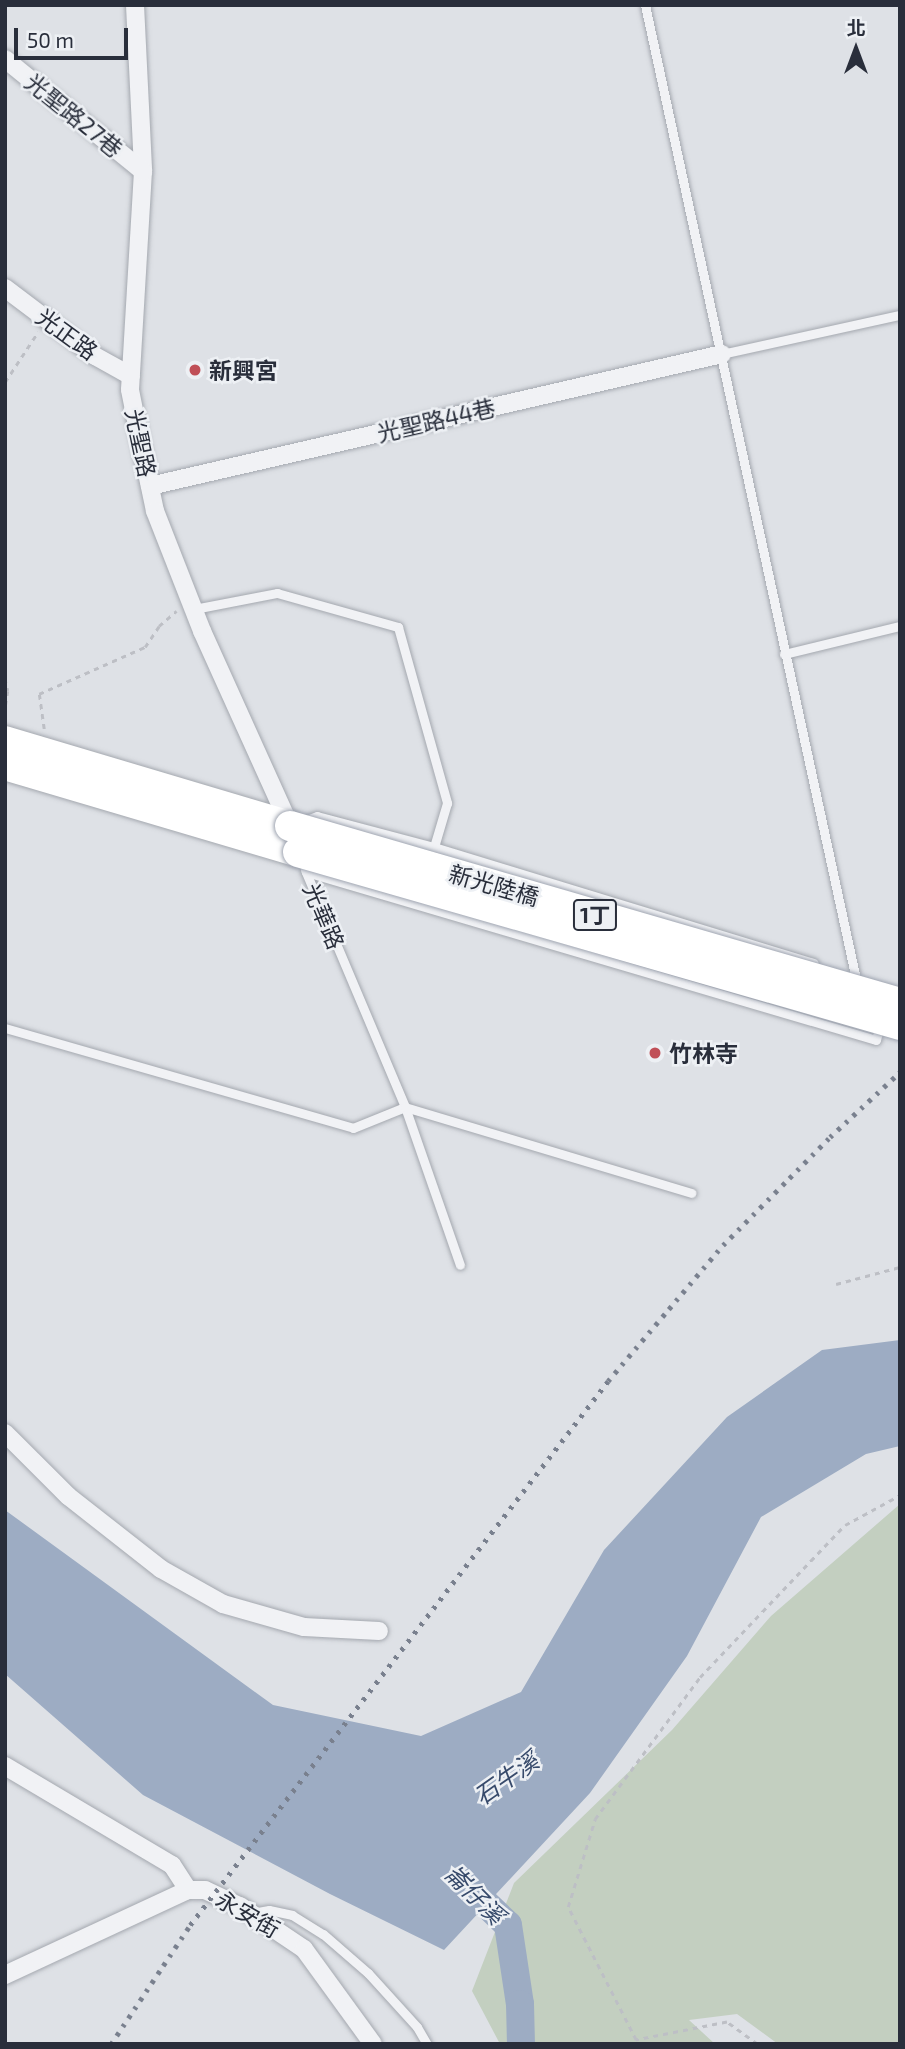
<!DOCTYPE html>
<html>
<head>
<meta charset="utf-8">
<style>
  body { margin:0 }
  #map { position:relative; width:905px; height:2049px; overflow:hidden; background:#dee1e6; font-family:"Exo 2","Noto Sans TC",sans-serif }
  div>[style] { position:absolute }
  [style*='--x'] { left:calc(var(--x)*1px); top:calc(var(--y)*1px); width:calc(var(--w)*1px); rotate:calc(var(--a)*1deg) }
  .green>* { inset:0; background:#c3cfc0 }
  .water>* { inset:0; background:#9dacc3 }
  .river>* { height:28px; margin:-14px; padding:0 14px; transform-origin:14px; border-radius:14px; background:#9dacc3 }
  .path>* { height:2.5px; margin-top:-1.25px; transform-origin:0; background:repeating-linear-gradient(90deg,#bdbfc5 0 5px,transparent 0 10px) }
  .roads { filter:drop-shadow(0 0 2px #a4a8af) drop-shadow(0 0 2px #a4a8af) }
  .service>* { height:9px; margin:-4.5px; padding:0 4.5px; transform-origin:4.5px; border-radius:4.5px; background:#f1f2f5 }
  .minor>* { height:18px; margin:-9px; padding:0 9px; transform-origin:9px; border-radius:9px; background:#f1f2f5 }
  .primary>* { height:30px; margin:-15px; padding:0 15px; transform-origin:15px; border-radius:15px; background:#fff }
  .rail>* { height:4.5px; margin-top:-2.25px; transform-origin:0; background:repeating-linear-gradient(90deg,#79808e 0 3.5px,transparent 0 10.5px) }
  .bridges { filter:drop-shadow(0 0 2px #9fa5b1) drop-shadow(0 0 2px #9fa5b1) }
  .primary-bridge>* { height:30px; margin:-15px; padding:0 15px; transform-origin:15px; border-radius:15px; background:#fff }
  .dots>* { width:19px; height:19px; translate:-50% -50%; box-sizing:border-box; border:4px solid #edf0f4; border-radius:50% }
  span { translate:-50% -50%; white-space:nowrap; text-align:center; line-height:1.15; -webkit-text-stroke:5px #edf0f4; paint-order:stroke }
  .shield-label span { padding:2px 5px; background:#edf0f4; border:2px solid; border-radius:5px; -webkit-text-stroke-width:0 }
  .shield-label { font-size:21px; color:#292e3b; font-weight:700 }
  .street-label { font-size:23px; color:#292e3b }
  .poi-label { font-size:23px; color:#292e3b; font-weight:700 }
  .left { translate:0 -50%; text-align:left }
  .water-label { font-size:24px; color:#374a6b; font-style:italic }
  .frame { position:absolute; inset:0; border:7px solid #292e3b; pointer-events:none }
  .north { position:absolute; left:821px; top:14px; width:70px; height:70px; -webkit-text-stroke:5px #edf0f4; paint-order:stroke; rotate:0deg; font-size:19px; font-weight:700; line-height:28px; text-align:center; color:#292e3b }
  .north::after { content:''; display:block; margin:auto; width:24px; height:32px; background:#292e3b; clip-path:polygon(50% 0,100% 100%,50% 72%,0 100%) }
  .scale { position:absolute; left:14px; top:28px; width:114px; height:32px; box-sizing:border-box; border:4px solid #292e3b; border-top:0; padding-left:9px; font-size:21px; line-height:24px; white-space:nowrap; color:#292e3b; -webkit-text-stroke:5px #edf0f4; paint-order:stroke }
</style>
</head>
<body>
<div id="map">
  <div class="green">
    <i style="clip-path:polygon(900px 1504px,900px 2044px,778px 2044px,737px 2014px,689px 2020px,715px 2044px,500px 2044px,472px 1991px,514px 1883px,672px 1730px,771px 1616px)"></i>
  </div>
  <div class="water">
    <i style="clip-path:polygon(900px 1340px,900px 1446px,866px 1454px,761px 1517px,687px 1656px,590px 1793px,444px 1950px,330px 1894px,143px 1795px,5px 1674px,5px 1510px,273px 1705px,421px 1736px,521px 1692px,604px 1550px,727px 1417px,822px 1350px)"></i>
  </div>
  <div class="river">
    <i style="--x:460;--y:1879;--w:66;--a:43.8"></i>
    <i style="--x:508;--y:1925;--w:80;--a:81.4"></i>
    <i style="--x:520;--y:2004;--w:40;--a:88.6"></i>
  </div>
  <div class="path">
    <i style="--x:5;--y:382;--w:60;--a:-56.6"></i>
    <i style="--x:5;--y:678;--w:13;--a:77"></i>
    <i style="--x:8;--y:691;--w:18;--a:99"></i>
    <i style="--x:44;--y:729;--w:35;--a:-98"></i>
    <i style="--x:39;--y:694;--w:116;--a:-23.9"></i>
    <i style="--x:145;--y:647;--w:25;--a:-56"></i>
    <i style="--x:159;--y:626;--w:23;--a:-41"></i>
    <i style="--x:836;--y:1284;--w:66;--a:-14.9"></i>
    <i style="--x:757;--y:2044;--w:37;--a:-144"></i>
    <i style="--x:727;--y:2022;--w:93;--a:168.8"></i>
    <i style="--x:636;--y:2040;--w:149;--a:-117.1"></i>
    <i style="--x:568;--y:1907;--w:92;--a:-72.9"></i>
    <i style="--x:595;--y:1819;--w:177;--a:-53.5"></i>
    <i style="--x:700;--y:1677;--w:210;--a:-46.4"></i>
    <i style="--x:845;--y:1525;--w:63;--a:-28.6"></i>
  </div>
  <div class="roads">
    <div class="service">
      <i style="--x:645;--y:5;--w:992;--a:77.78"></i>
      <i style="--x:722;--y:354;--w:182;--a:-12.4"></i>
      <i style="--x:194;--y:609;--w:85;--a:-10.9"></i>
      <i style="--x:277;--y:593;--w:126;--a:15.7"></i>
      <i style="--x:398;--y:627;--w:183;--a:74.4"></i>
      <i style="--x:447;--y:803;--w:46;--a:106.5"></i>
      <i style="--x:434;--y:847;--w:121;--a:-165.2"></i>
      <i style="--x:317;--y:816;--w:12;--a:160"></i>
      <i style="--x:784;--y:654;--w:119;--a:-13.6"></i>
      <i style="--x:434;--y:847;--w:397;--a:17"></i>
      <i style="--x:305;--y:870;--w:257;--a:67.1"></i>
      <i style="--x:405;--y:1107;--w:167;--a:70.8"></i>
      <i style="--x:306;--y:872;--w:594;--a:16.42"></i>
      <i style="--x:876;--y:1040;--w:16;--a:-76"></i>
      <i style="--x:5;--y:1028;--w:362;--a:16"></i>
      <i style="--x:353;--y:1128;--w:56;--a:-22"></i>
      <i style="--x:405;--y:1107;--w:299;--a:16.7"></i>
      <i style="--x:252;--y:1913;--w:17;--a:-10"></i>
      <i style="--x:269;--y:1910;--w:24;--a:12"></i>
      <i style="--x:292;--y:1915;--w:36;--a:32"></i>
      <i style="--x:323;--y:1934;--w:60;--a:40.9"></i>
      <i style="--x:368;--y:1973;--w:73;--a:47.8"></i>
      <i style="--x:417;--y:2027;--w:20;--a:60"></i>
    </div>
    <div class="minor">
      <i style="--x:135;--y:5;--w:166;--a:87.2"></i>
      <i style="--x:143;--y:171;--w:219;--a:93.4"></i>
      <i style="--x:130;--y:390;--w:46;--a:78.7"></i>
      <i style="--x:139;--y:435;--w:78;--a:78.1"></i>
      <i style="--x:155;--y:511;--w:129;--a:68.6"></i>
      <i style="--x:202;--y:631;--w:216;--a:65.7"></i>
      <i style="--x:5;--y:59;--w:178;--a:39.1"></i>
      <i style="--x:5;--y:288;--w:113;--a:37.1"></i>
      <i style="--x:95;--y:356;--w:41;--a:29.1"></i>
      <i style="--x:150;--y:486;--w:587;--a:-12.99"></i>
      <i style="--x:5;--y:1433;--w:89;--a:45"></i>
      <i style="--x:68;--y:1496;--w:118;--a:38.1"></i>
      <i style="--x:161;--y:1569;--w:71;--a:29.4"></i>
      <i style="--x:223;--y:1604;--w:84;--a:15.9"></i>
      <i style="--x:304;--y:1627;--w:75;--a:3.1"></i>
      <i style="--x:5;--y:1766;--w:194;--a:30.7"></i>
      <i style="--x:172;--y:1865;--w:30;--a:57"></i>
      <i style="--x:5;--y:1975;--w:202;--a:-24.9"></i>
      <i style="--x:188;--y:1890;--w:17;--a:0"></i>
      <i style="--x:205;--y:1890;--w:38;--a:25"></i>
      <i style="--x:240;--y:1906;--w:77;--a:33.9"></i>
      <i style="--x:304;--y:1949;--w:117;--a:54"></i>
    </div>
    <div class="primary">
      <i style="--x:5;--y:741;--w:297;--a:16.6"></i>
      <i style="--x:5;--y:765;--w:306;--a:16.5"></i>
    </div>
  </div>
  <div class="rail">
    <i style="--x:111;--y:2044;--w:143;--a:-56.4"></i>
    <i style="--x:190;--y:1925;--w:686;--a:-52.46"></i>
    <i style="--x:608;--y:1381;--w:178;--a:-49.8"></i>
    <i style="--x:723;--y:1245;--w:152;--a:-45.3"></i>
    <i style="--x:830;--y:1137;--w:96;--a:-42.9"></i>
  </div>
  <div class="bridges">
    <div class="primary-bridge">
      <i style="--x:290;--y:826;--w:635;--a:16.18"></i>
      <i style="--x:298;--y:852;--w:626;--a:16.03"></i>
    </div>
  </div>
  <div class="dots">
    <i style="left:195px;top:370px;background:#c04f57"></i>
    <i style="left:655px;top:1053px;background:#c04f57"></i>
  </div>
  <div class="shield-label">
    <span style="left:595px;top:915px">1丁</span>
  </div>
  <div class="street-label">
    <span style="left:74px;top:115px;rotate:39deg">光聖路27巷</span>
    <span style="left:67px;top:334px;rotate:36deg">光正路</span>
    <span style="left:436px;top:420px;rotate:-13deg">光聖路44巷</span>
    <span style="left:141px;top:443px;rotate:78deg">光聖路</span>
    <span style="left:494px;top:885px;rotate:16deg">新光陸橋</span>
    <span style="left:324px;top:916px;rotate:67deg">光華路</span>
    <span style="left:248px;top:1914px;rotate:30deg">永安街</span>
  </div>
  <div class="poi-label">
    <span class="left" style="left:209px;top:370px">新興宮</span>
    <span class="left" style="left:669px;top:1053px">竹林寺</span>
  </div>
  <div class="water-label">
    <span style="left:506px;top:1778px;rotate:-35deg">石牛溪</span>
    <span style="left:475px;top:1894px;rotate:45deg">崙仔溪</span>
  </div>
  <div class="frame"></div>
  <div class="north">北</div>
  <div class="scale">50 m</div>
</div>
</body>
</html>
